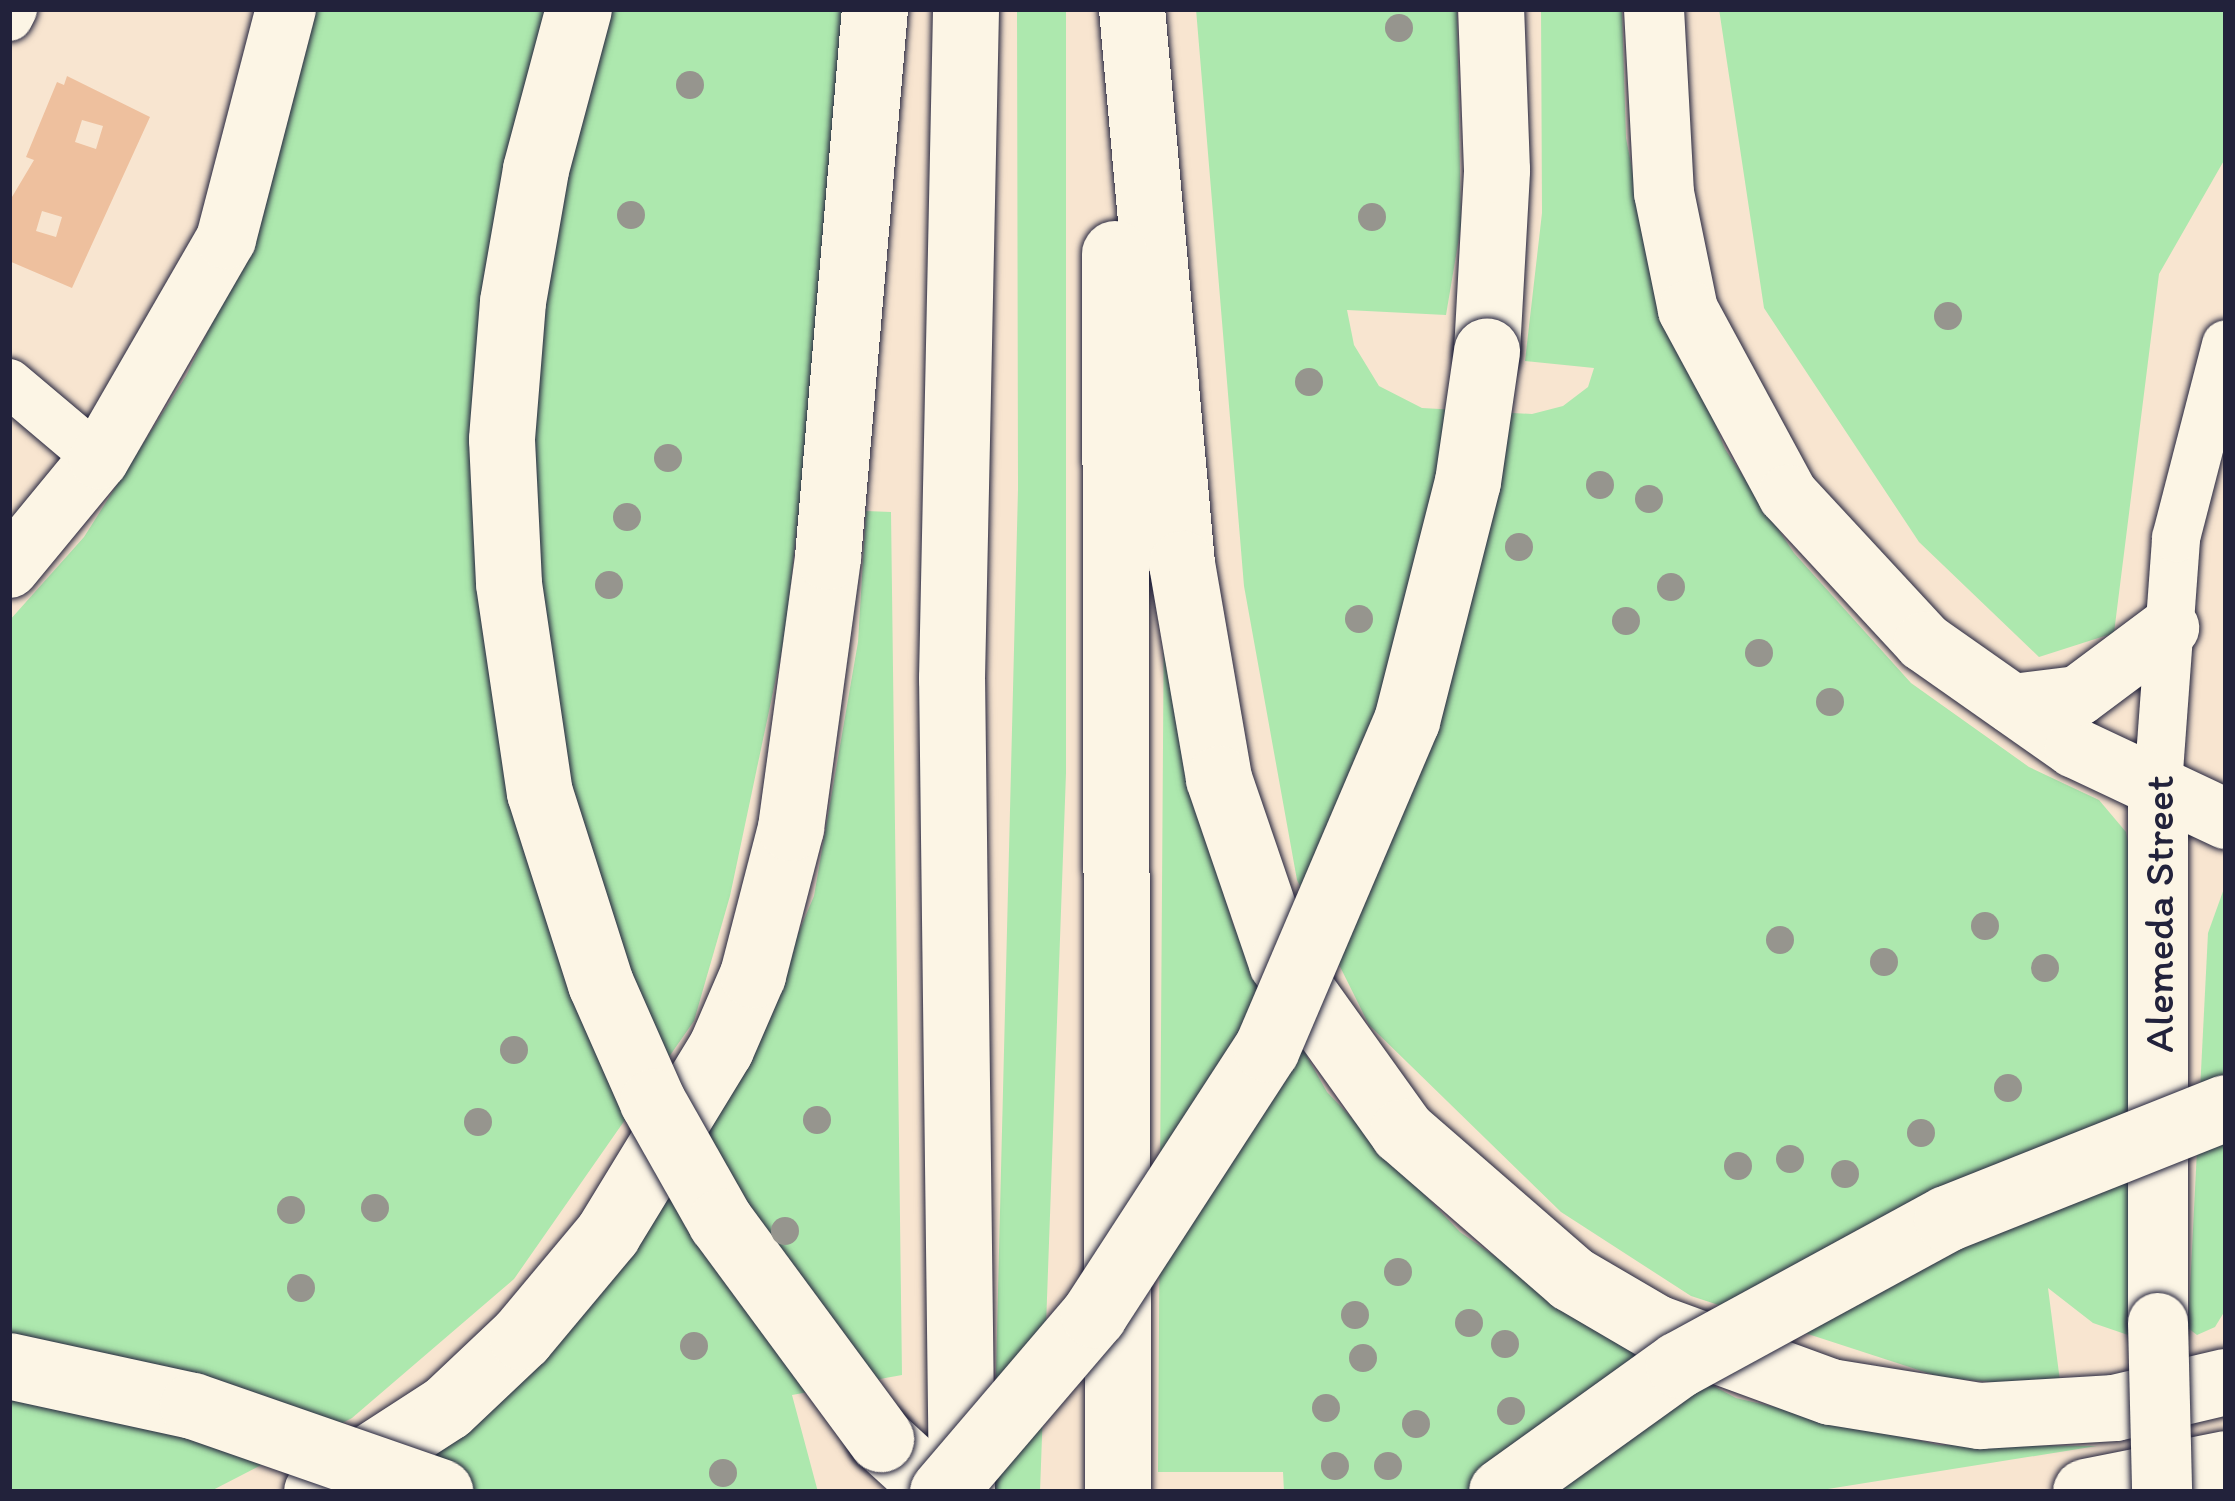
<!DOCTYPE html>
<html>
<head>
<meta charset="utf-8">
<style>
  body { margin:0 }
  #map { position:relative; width:2235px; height:1501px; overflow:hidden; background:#f8e5d0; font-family:Itim,sans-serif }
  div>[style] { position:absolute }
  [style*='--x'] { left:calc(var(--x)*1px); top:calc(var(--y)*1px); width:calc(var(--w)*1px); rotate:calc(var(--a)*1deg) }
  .green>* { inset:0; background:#ade8ae }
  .building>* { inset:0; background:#eec09e }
  .roads { filter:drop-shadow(0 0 3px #22223b) drop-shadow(0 0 3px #22223b) }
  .minor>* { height:48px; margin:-24px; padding:0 24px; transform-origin:24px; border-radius:24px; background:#fcf5e5 }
  .major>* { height:60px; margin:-30px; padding:0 30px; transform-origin:30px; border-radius:30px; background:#fcf5e5 }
  .highway>* { height:66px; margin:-33px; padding:0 33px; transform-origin:33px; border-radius:33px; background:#fcf5e5 }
  .bridges { filter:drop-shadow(0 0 3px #22223b) drop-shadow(0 0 3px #22223b) }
  .major-bridge>* { height:60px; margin:-30px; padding:0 30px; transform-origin:30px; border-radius:30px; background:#fcf5e5 }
  .highway-bridge>* { height:66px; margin:-33px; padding:0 33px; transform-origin:33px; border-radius:33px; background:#fcf5e5 }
  .trees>* { width:28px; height:28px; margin:-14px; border-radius:50%; background:#96958e }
  span { translate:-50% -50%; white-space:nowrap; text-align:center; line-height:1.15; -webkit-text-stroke:9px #fcf5e5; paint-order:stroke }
  .street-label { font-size:42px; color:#22223b }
  .frame { position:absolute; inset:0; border:12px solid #22223b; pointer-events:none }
</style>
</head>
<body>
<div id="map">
  <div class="green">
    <i style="clip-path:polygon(313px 9px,855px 9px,785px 635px,730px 896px,694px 1021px,514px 1279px,352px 1418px,209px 1492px,9px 1492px,9px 621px,84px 537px,186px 376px,250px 246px)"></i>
    <i style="clip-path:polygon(1017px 9px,1066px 9px,1066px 773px,1040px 1492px,993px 1492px,1018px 489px)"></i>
    <i style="clip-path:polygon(1196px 9px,1457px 9px,1461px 226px,1446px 315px,1347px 310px,1354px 345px,1379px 386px,1422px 408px,1532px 414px,1563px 406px,1588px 387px,1594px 368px,1525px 361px,1542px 213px,1541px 9px,1622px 9px,1626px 138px,1649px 254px,1725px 449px,1794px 553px,1911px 683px,2029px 767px,2099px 800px,2126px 832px,2134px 870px,2128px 1335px,2093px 1323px,2048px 1288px,2061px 1389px,1940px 1377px,1691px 1296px,1561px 1212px,1369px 1025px,1297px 880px,1244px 586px)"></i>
    <i style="clip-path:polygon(1719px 9px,2226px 9px,2226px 157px,2159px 274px,2114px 633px,2039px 657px,1919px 542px,1764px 308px)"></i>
    <i style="clip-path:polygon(866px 511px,891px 512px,902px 1375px,792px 1395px,818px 1492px,367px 1492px,735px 1083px,814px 896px,858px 642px)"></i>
    <i style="clip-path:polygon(1164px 598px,1210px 850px,1234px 927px,1327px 1092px,1460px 1232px,1572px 1310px,1736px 1398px,1939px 1445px,2097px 1446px,1809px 1492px,1284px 1492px,1283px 1472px,1158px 1472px)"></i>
    <i style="clip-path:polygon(2226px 883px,2226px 1309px,2215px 1327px,2197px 1335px,2188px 1328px,2208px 933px)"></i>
  </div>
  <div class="building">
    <i style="clip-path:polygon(evenodd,67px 76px,150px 117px,72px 288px,9px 261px,9px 202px,34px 160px,26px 157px,57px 82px,64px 85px,67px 76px,82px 120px,103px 126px,96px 149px,75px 142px,82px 120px,67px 76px,42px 211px,62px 217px,56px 237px,36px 231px,42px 211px)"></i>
  </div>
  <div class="roads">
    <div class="minor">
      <i style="--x:9;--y:17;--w:9;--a:-63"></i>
      <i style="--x:9;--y:383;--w:118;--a:40.2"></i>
      <i style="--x:2158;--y:785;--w:248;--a:-85.8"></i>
      <i style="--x:2176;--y:538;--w:200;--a:-75.5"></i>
    </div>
    <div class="major">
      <i style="--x:1654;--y:9;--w:184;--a:86.9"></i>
      <i style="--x:1664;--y:193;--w:119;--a:78.4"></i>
      <i style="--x:1688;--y:310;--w:210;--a:61.6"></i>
      <i style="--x:1788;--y:495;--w:200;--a:47.2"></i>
      <i style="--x:1924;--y:642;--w:184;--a:35.1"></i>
      <i style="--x:2075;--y:748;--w:167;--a:25.2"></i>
      <i style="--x:9;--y:568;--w:141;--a:-50.5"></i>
      <i style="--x:99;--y:459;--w:254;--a:-60"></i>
      <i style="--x:226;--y:239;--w:238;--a:-75.4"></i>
      <i style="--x:2013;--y:704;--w:65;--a:-7"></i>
      <i style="--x:2078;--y:696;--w:114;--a:-36.8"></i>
      <i style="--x:2158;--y:785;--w:538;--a:90"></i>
    </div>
    <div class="highway">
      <i style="--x:1132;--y:9;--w:557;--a:84.85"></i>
      <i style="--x:1182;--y:564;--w:218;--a:80.2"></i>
      <i style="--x:1219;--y:779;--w:194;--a:71.1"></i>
      <i style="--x:1282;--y:963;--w:208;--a:54.4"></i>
      <i style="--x:1403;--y:1132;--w:224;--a:41"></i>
      <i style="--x:1572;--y:1279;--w:97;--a:30.3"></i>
      <i style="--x:1656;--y:1328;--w:186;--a:20.1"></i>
      <i style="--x:1831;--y:1392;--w:151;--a:9.2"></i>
      <i style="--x:1980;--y:1416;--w:135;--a:-3.4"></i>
      <i style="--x:2115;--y:1408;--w:114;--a:-13.2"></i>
      <i style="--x:1115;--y:254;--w:1238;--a:89.86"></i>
      <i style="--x:1487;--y:351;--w:181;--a:-86.8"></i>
      <i style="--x:1497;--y:170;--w:161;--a:-92.1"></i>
      <i style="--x:881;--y:1439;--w:79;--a:42.4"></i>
      <i style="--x:317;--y:1492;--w:155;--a:-32.9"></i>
      <i style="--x:447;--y:1408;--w:103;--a:-43.4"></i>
      <i style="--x:522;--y:1337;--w:134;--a:-50.1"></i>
      <i style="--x:608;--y:1234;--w:217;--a:-58.6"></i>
      <i style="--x:721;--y:1049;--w:81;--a:-66.6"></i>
      <i style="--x:753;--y:975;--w:152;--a:-75.5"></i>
      <i style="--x:791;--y:828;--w:274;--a:-82.2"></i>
      <i style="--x:828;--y:557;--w:550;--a:-85.1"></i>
      <i style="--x:962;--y:1492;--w:813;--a:-90.7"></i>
      <i style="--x:952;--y:679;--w:670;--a:-88.8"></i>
      <i style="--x:2086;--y:1492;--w:143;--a:-11.3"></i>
    </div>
  </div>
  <div class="bridges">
    <div class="major-bridge">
      <i style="--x:2158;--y:1323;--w:169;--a:88.6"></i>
    </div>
    <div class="highway-bridge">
      <i style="--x:579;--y:9;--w:167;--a:105"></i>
      <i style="--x:536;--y:170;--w:134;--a:99.9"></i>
      <i style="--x:513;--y:302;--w:138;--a:94.6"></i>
      <i style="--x:502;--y:440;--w:144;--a:87.2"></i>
      <i style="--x:509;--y:584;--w:211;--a:81.6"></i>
      <i style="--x:540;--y:793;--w:201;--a:72.3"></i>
      <i style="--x:601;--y:984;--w:129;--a:66.2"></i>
      <i style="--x:653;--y:1102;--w:138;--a:60.5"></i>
      <i style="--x:721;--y:1222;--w:270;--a:53.6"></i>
      <i style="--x:9;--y:1366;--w:188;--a:12.3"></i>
      <i style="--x:193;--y:1406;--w:262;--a:19.2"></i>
      <i style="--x:943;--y:1492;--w:233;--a:-49.5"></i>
      <i style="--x:1094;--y:1315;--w:317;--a:-57"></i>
      <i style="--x:1267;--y:1049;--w:357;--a:-66.9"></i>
      <i style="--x:1407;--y:721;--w:247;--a:-75.7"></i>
      <i style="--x:1468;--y:482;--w:132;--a:-81.7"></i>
      <i style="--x:1502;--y:1492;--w:218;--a:-35.7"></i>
      <i style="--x:1679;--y:1365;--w:305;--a:-28.6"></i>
      <i style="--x:1947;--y:1219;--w:300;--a:-21.7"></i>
    </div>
  </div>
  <div class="trees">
    <i style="left:1399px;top:28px"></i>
    <i style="left:690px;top:85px"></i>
    <i style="left:631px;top:215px"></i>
    <i style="left:1372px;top:217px"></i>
    <i style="left:1948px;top:316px"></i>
    <i style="left:1309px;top:382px"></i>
    <i style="left:668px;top:458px"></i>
    <i style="left:1600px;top:485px"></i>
    <i style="left:1649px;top:499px"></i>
    <i style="left:627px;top:517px"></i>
    <i style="left:1519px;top:547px"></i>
    <i style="left:609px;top:585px"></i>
    <i style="left:1671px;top:587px"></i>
    <i style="left:1359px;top:619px"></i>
    <i style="left:1626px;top:621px"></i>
    <i style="left:1759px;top:653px"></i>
    <i style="left:1830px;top:702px"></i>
    <i style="left:1985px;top:926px"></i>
    <i style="left:1780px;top:940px"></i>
    <i style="left:1884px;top:962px"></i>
    <i style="left:2045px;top:968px"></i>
    <i style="left:514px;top:1050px"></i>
    <i style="left:2008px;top:1088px"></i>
    <i style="left:817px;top:1120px"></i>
    <i style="left:478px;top:1122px"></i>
    <i style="left:1921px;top:1133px"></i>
    <i style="left:1790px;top:1159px"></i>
    <i style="left:1738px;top:1166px"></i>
    <i style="left:1845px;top:1174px"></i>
    <i style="left:375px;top:1208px"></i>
    <i style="left:291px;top:1210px"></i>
    <i style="left:785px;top:1231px"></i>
    <i style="left:1398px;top:1272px"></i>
    <i style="left:301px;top:1288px"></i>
    <i style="left:1355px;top:1315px"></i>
    <i style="left:1469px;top:1323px"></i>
    <i style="left:1505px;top:1344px"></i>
    <i style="left:694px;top:1346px"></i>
    <i style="left:1363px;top:1358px"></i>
    <i style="left:1326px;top:1408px"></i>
    <i style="left:1511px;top:1411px"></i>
    <i style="left:1416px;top:1424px"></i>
    <i style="left:1335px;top:1466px"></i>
    <i style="left:1388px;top:1466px"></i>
    <i style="left:723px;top:1473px"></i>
  </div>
  <div class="street-label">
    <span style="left:2159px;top:914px;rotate:-90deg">Alemeda Street</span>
  </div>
  <div class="frame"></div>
</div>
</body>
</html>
